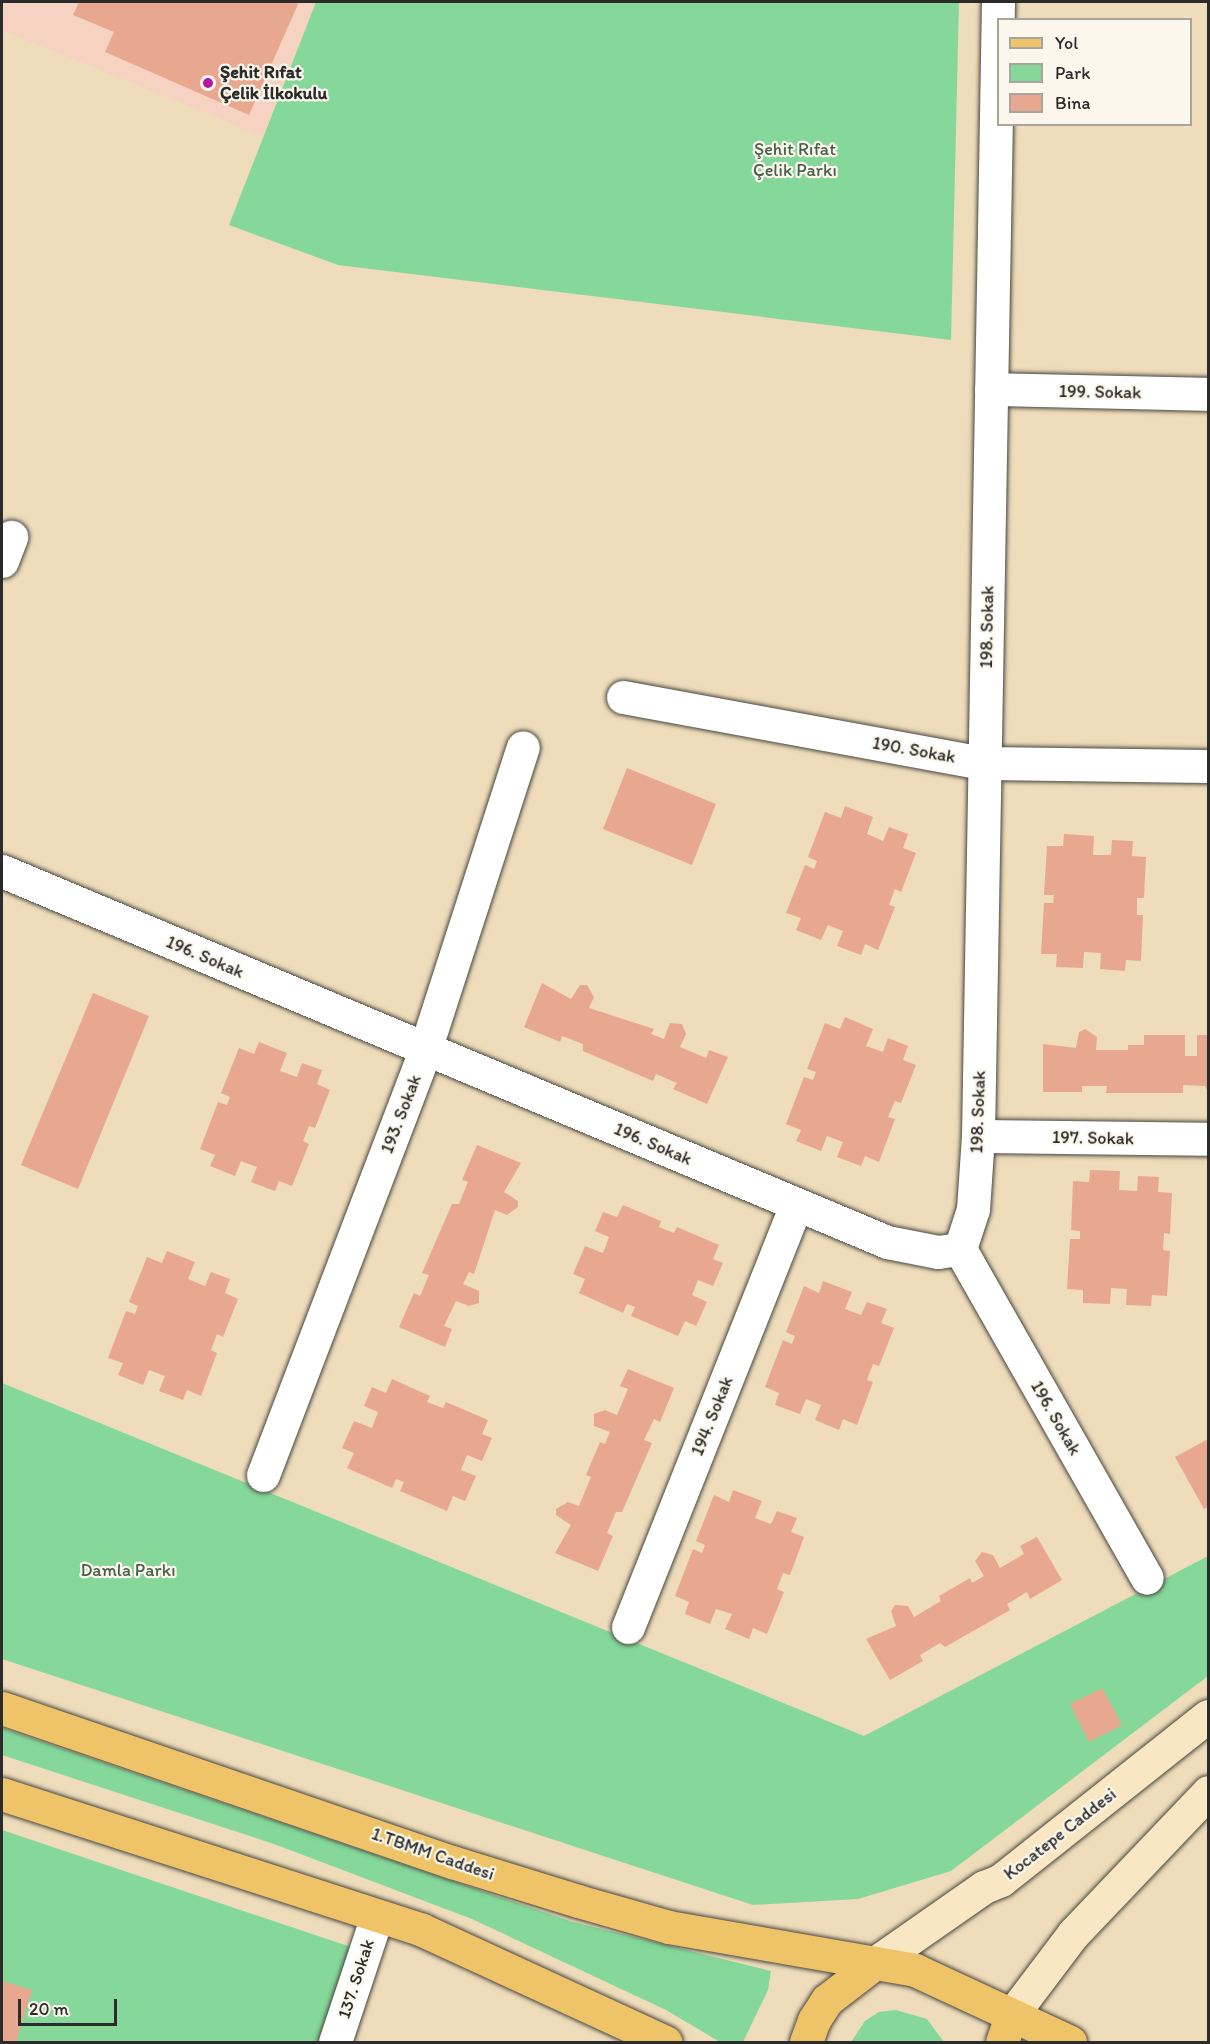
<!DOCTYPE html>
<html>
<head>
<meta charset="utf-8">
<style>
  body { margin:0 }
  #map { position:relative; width:1210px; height:2044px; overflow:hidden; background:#eedcba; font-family:Itim,sans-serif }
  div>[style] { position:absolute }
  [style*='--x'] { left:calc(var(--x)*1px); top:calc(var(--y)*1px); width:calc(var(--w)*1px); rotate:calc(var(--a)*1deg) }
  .built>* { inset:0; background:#f6d2c3 }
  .green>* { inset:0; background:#85d899 }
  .building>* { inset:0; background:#e8a890 }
  .roads { filter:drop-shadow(0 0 2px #484640) drop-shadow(0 0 2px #484640) }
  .street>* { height:33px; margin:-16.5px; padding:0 16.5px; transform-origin:16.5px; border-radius:16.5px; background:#fff }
  .secondary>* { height:33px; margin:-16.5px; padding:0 16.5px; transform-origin:16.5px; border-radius:16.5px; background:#f9e7c3 }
  .primary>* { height:33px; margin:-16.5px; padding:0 16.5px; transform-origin:16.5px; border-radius:16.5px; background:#efc469 }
  .dots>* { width:16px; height:16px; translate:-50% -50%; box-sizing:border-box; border:3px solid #fbf7ec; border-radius:50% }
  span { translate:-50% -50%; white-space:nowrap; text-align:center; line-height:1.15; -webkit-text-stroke:4.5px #fbf7ec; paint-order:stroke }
  .poi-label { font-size:18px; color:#2b2b2b; font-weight:700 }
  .left { translate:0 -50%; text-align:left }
  .park-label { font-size:18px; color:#465f4c }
  .street-label { font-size:18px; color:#2b2b2b }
  .frame { position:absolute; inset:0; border:3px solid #2b2b2b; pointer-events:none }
  .legend { position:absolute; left:997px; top:18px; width:195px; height:108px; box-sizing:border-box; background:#fbf7ec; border:2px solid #a8a59f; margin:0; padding:8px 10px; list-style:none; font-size:18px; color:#2b2b2b }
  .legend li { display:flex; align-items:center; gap:12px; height:30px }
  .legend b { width:30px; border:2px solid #a8a59f }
  .scale { position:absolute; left:18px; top:1999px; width:99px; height:27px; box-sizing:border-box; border:3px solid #2b2b2b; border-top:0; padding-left:8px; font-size:18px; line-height:21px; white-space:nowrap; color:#2b2b2b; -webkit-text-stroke:4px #fbf7ec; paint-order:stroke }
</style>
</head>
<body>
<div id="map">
  <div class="built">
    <i style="clip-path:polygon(2px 2px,316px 2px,263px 136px,2px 30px)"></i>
  </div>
  <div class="green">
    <i style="clip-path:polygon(316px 2px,959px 2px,951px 340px,338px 265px,229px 225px)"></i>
    <i style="clip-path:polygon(2px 1383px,864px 1736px,1208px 1556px,1208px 1676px,951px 1871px,858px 1899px,753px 1905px,2px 1659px)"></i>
    <i style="clip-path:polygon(2px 1728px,573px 1922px,771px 1971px,768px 1990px,743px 2042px,720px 2042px,666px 2010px,472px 1919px,274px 1844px,2px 1755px)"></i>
    <i style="clip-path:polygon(2px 1830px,357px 1949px,321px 2042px,2px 2042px)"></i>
    <i style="clip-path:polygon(896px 2010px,927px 2019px,944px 2042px,851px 2042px,865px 2021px,879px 2012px)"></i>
  </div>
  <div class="building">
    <i style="clip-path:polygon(79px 2px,299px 2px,249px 115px,105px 52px,114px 32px,73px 15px)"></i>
    <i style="clip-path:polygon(627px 768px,716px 804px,692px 865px,603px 829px)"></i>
    <i style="clip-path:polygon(845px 806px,873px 817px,867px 834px,883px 841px,889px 827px,908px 834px,903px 848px,916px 853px,901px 892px,895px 889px,889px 905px,895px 907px,878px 950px,865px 944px,861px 955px,837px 946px,843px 931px,828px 925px,821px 940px,796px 930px,801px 918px,786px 913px,805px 865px,814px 869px,817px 861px,808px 857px,825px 812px,841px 818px)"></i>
    <i style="clip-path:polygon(1064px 834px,1094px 836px,1093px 855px,1111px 855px,1112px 840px,1133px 841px,1132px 856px,1146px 857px,1144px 898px,1137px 898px,1137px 915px,1143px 915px,1141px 961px,1126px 960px,1125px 971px,1100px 969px,1101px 953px,1084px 952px,1083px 968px,1056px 967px,1057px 954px,1041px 954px,1044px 903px,1053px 903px,1054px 895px,1044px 895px,1047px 846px,1063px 846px)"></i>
    <i style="clip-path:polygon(542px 983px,571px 999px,580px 985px,587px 985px,594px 997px,589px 1008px,654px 1029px,651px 1034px,664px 1039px,670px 1023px,682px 1024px,686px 1034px,680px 1047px,706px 1058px,709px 1050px,728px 1057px,707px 1104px,673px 1089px,677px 1083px,656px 1074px,653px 1081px,583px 1051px,583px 1044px,562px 1036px,560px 1042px,524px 1027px)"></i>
    <i style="clip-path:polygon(93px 993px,149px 1016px,78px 1189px,21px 1165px)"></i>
    <i style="clip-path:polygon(845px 1017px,873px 1029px,866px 1046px,883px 1052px,888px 1038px,908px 1046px,903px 1060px,916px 1065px,901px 1103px,895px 1101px,888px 1117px,895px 1119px,879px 1162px,865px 1156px,861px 1166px,837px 1157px,843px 1142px,827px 1136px,821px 1151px,796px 1141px,801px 1130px,786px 1124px,804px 1077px,813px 1080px,816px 1072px,807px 1069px,825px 1023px,840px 1029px)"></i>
    <i style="clip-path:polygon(1085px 1029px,1097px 1037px,1096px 1050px,1128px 1050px,1128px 1045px,1144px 1045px,1144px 1035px,1185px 1035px,1185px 1056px,1197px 1056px,1197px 1035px,1208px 1035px,1208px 1092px,1205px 1086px,1183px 1085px,1183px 1093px,1106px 1093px,1107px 1086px,1082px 1086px,1082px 1092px,1043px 1092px,1043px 1044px,1076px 1048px,1079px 1032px)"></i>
    <i style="clip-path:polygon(259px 1042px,287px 1053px,280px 1071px,297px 1077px,302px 1063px,322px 1070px,317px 1084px,330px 1090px,315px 1128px,309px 1126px,303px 1141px,309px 1144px,292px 1186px,279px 1181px,275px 1191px,251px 1182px,257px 1167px,241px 1161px,235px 1176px,210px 1166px,215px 1155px,200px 1149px,218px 1102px,227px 1105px,230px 1097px,221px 1093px,239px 1048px,254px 1054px)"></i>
    <i style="clip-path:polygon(477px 1145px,521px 1163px,504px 1192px,518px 1201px,518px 1207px,507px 1215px,495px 1210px,474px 1274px,469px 1272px,463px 1284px,479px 1291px,479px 1303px,469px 1306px,456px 1301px,444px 1326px,452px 1329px,445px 1347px,399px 1327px,414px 1293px,420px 1296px,429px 1275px,422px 1273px,452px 1204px,459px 1204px,468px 1182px,462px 1180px)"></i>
    <i style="clip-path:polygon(1090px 1170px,1120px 1171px,1119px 1190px,1137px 1191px,1138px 1176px,1159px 1177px,1158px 1192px,1172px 1193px,1170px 1234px,1164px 1233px,1163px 1250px,1170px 1251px,1167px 1296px,1152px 1295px,1151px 1306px,1126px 1305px,1127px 1289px,1111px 1288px,1110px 1304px,1083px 1303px,1083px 1290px,1067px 1289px,1070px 1239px,1080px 1239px,1080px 1231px,1071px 1230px,1073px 1181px,1089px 1182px)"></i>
    <i style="clip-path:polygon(623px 1205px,661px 1221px,659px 1227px,674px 1233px,677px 1227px,719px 1245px,713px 1259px,723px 1263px,713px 1286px,698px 1280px,692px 1295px,707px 1302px,696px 1326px,685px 1321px,678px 1336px,631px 1316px,635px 1307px,627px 1304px,623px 1313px,579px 1293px,585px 1279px,573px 1274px,585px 1246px,603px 1253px,609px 1237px,595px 1231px,603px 1212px,617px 1217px)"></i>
    <i style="clip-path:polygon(167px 1251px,195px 1262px,188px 1279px,205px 1286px,211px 1272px,230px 1279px,225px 1293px,238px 1299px,223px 1337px,217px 1334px,211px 1350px,217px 1353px,201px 1396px,187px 1390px,183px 1400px,159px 1391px,165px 1376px,149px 1370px,143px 1385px,118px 1375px,123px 1363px,108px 1358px,126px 1311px,135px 1314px,138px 1306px,129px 1302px,147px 1257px,162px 1263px)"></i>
    <i style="clip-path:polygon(823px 1281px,852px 1292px,845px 1309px,861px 1315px,867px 1302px,887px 1309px,881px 1323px,894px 1328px,879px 1366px,873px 1364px,867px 1380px,873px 1382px,857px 1425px,843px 1419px,839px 1430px,815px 1420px,821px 1405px,806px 1399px,800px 1414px,775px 1405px,779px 1393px,765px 1387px,783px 1340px,792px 1344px,795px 1336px,786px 1332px,804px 1286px,819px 1293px)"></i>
    <i style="clip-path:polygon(628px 1369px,674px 1388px,660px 1422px,654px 1419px,644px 1440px,652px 1443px,622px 1512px,616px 1512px,607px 1533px,613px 1536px,598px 1571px,555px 1553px,571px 1525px,556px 1515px,556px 1509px,568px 1502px,579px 1506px,591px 1477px,586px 1475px,600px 1442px,605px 1444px,610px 1432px,594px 1426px,594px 1414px,605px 1410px,617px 1415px,628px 1389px,620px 1386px)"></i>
    <i style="clip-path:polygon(392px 1379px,430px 1396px,427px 1402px,443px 1408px,446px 1402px,488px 1420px,482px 1434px,492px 1438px,482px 1461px,467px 1455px,461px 1470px,476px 1476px,465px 1501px,453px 1496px,447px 1511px,400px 1491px,404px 1482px,396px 1479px,392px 1488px,347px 1468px,354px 1453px,342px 1448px,354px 1421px,372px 1428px,378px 1412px,364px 1406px,372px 1387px,386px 1393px)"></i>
    <i style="clip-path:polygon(1208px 1439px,1208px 1507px,1204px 1509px,1175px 1457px)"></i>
    <i style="clip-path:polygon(733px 1490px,762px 1501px,755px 1518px,771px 1524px,777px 1511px,797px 1518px,791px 1532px,804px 1537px,790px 1575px,783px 1573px,777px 1589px,784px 1592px,767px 1634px,753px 1628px,749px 1639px,725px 1629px,732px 1614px,716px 1609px,710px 1624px,685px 1614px,689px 1602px,675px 1596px,693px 1549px,702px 1553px,705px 1545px,696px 1541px,714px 1495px,729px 1502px)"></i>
    <i style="clip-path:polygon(1037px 1537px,1062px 1580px,1030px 1599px,1027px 1592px,1007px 1604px,1010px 1610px,945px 1647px,940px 1643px,920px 1655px,923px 1661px,890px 1680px,866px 1639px,896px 1626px,891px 1611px,895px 1605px,908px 1606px,914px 1617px,941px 1601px,939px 1596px,970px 1578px,972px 1583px,984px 1576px,975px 1561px,982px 1552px,993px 1555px,1000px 1568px,1024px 1554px,1020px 1546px)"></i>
    <i style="clip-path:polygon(1102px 1688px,1122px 1725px,1089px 1742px,1070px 1704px)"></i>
    <i style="clip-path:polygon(2px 1981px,32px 1990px,16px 2042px,2px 2042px)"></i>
  </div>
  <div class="roads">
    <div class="street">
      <i style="--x:991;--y:389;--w:217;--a:1.3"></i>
      <i style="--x:2;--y:561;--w:26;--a:-69"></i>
      <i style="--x:623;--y:697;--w:367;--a:10.4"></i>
      <i style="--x:984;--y:763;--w:224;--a:0.8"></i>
      <i style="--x:2;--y:871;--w:960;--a:22.74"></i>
      <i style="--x:887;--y:1242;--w:52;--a:11.1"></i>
      <i style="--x:938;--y:1252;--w:22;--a:-8"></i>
      <i style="--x:960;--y:1249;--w:378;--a:60.4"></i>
      <i style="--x:978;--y:1136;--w:230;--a:0.7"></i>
      <i style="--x:960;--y:1249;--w:42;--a:-72"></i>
      <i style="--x:973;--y:1209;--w:73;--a:-86.1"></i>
      <i style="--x:978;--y:1136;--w:1134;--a:-88.99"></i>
      <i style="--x:263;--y:1475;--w:455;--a:-69.1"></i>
      <i style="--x:425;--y:1050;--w:318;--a:-72.1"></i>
      <i style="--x:628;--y:1627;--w:455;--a:-68.3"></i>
      <i style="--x:335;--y:2042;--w:133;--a:-71.6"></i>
    </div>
    <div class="secondary">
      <i style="--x:875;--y:1963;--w:133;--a:-34.9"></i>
      <i style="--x:984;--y:1887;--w:18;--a:-22"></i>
      <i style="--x:1001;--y:1880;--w:264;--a:-38.4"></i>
      <i style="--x:1011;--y:2016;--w:103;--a:-52.9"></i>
      <i style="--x:1073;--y:1934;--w:196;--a:-46.4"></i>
    </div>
    <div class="primary">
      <i style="--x:2;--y:1708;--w:476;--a:18.9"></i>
      <i style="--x:452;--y:1862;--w:132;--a:17.2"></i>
      <i style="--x:578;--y:1901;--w:95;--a:15.9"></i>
      <i style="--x:669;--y:1927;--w:250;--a:9.9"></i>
      <i style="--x:915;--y:1970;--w:171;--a:24.9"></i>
      <i style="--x:2;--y:1794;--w:441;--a:17.9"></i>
      <i style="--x:422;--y:1930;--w:268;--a:24.7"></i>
      <i style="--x:806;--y:2042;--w:23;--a:-70"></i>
      <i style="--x:814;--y:2020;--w:24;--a:-57"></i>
      <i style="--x:827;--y:2000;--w:61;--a:-37.6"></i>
      <i style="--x:1002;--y:2042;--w:28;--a:-71"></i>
    </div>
  </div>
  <div class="dots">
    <i style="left:208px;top:83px;background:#b5179e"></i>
  </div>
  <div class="poi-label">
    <span class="left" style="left:220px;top:83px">Şehit Rıfat<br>Çelik İlkokulu</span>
  </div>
  <div class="park-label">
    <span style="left:795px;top:160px">Şehit Rıfat<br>Çelik Parkı</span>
    <span style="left:128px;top:1570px">Damla Parkı</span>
  </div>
  <div class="street-label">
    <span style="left:1100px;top:392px;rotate:1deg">199. Sokak</span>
    <span style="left:987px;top:627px;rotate:-89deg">198. Sokak</span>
    <span style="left:914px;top:750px;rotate:10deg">190. Sokak</span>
    <span style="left:205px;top:957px;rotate:23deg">196. Sokak</span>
    <span style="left:978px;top:1112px;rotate:-88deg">198. Sokak</span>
    <span style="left:401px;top:1114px;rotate:-69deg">193. Sokak</span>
    <span style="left:1093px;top:1138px;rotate:1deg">197. Sokak</span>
    <span style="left:653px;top:1144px;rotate:23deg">196. Sokak</span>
    <span style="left:712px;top:1416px;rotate:-68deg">194. Sokak</span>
    <span style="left:1056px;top:1418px;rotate:60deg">196. Sokak</span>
    <span style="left:1060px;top:1834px;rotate:-38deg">Kocatepe Caddesi</span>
    <span style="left:433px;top:1854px;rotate:19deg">1.TBMM Caddesi</span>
    <span style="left:356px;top:1979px;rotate:-72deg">137. Sokak</span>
  </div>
  <div class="frame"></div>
  <ul class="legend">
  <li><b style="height:8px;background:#efc469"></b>Yol</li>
  <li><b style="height:16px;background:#85d899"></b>Park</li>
  <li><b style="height:16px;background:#e8a890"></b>Bina</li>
  </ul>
  <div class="scale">20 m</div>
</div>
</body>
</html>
